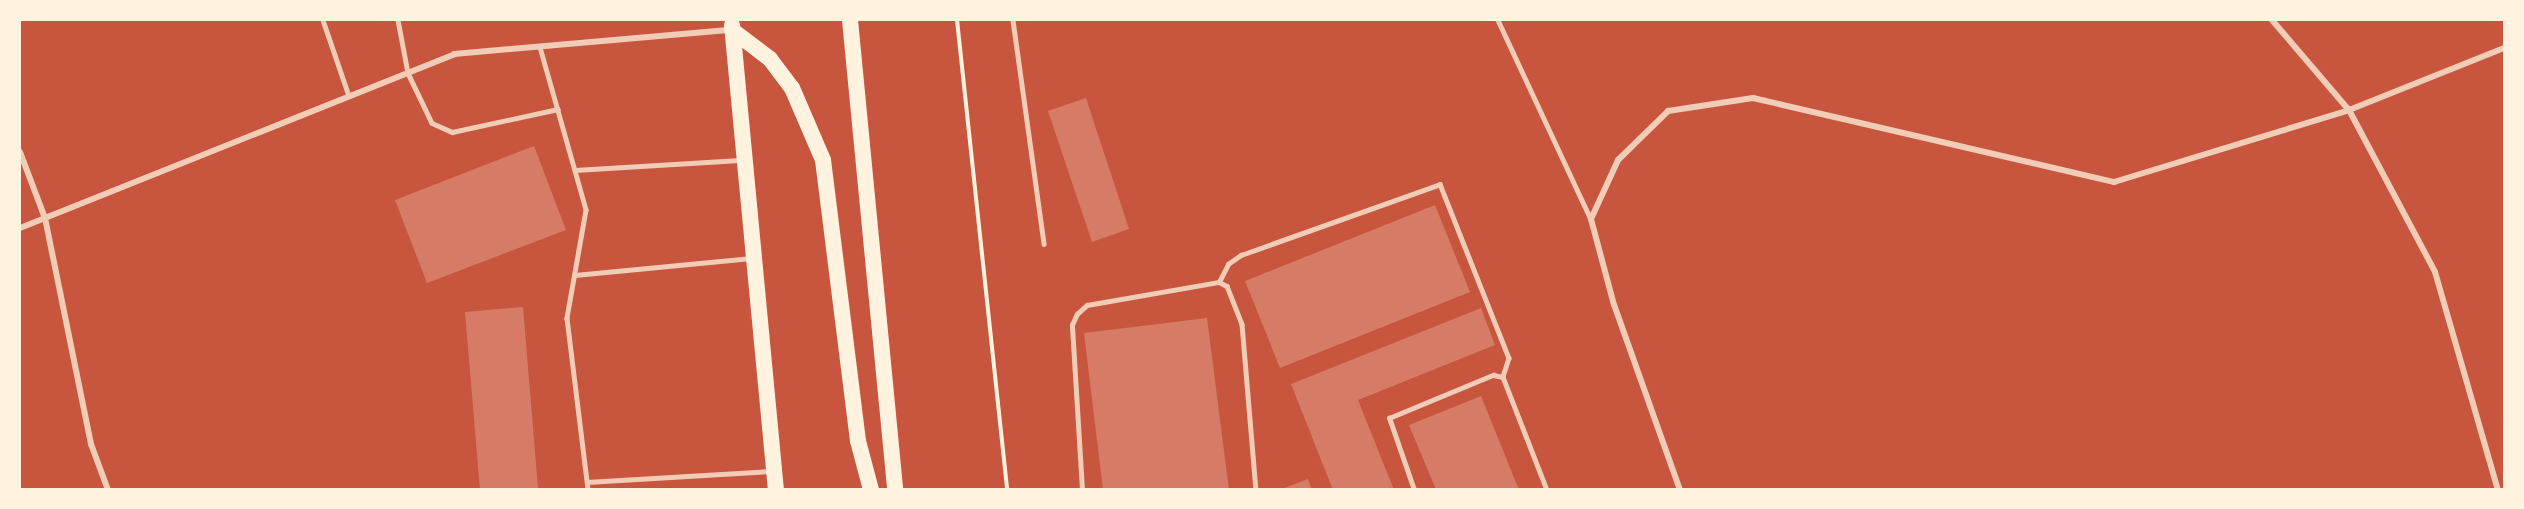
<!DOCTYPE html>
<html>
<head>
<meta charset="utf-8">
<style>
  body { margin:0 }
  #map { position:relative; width:2524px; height:509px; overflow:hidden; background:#c8553d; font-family:Signika,sans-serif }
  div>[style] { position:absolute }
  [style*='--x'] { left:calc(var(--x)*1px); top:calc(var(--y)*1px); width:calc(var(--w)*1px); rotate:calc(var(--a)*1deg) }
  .building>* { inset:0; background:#d67c66 }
  .path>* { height:4px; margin:-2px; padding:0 2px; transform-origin:2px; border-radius:2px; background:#fff3e0 }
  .service>* { height:4.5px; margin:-2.25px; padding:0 2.25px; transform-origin:2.25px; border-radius:2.25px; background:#f1ccb7 }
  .minor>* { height:6px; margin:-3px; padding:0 3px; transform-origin:3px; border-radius:3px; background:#f1ccb7 }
  .trunk>* { height:16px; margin:-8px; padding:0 8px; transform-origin:8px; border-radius:8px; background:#fff3e0 }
  span { translate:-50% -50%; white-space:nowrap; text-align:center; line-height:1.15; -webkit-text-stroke:4.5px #fff3e0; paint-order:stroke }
  .frame { position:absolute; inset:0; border:21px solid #fff3e0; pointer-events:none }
</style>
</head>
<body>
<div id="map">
  <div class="building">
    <i style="clip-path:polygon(1086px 98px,1129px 229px,1092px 242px,1048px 111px)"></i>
    <i style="clip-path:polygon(534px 146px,566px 230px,427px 283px,395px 200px)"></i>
    <i style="clip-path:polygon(1435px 205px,1470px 292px,1280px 368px,1245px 281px)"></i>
    <i style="clip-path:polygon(523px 307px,538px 488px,558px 490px,480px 490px,465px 312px)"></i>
    <i style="clip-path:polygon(1481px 308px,1495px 345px,1358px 400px,1394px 490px,1333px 490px,1291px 384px)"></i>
    <i style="clip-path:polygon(1207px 318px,1229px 490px,1103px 490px,1084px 333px)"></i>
    <i style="clip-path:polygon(1481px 396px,1519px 490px,1436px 490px,1409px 425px)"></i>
    <i style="clip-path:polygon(1308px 479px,1312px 490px,1282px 490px,1282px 489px)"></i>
  </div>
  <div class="path">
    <i style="--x:957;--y:20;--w:473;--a:83.9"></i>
  </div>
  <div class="service">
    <i style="--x:323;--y:20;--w:80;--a:71.1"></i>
    <i style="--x:398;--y:20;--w:54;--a:79.3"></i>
    <i style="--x:408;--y:73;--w:55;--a:64.4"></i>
    <i style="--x:432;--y:123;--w:22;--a:24"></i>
    <i style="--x:452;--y:132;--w:108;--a:-12.2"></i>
    <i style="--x:1013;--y:20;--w:226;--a:82.1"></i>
    <i style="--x:1498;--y:20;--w:220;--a:65"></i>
    <i style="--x:540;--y:47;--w:169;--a:74.2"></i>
    <i style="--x:586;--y:210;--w:110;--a:100"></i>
    <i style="--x:567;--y:318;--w:173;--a:83"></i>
    <i style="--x:575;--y:170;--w:165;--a:-3.5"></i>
    <i style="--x:575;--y:275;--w:177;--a:-5.5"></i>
    <i style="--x:1219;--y:282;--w:20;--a:-63"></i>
    <i style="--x:1228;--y:264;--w:16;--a:-35"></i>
    <i style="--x:1241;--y:255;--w:211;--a:-19.6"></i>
    <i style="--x:1440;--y:184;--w:187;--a:68.4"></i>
    <i style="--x:1509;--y:358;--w:20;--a:108"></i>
    <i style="--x:587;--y:482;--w:183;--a:-3.4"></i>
    <i style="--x:1082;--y:490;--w:165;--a:-93.5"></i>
    <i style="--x:1072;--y:325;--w:12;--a:-66"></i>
    <i style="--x:1077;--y:314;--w:13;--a:-42"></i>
    <i style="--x:1087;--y:305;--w:134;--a:-9.9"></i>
    <i style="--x:1219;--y:282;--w:9;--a:27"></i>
    <i style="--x:1227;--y:286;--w:41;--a:68.5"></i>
    <i style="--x:1242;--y:324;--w:167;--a:85.2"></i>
    <i style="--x:1414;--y:490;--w:76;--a:-109.1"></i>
    <i style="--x:1389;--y:418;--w:113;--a:-22.5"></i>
    <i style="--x:1493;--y:375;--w:10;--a:11"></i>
    <i style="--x:1503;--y:377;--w:121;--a:68.7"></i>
  </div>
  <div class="minor">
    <i style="--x:2272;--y:20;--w:118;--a:49.5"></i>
    <i style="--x:2349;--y:110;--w:183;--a:62"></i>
    <i style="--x:2435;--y:272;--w:227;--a:73.9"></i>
    <i style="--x:20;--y:152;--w:71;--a:69.3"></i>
    <i style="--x:45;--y:218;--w:231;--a:78.5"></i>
    <i style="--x:91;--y:444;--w:49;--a:69.7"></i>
    <i style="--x:20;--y:228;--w:468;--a:-21.8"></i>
    <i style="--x:454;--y:54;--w:278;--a:-5"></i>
    <i style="--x:1680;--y:490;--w:196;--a:-109.6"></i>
    <i style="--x:1614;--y:305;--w:89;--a:-105"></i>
    <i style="--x:1591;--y:219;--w:65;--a:-65.4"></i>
    <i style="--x:1618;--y:160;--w:70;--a:-44.4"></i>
    <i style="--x:1668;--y:111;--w:86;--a:-8.7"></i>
    <i style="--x:1753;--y:98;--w:371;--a:13.1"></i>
    <i style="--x:2114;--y:182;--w:246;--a:-17"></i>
    <i style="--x:2349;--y:110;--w:167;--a:-21.8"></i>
  </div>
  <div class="trunk">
    <i style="--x:850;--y:20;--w:472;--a:84.5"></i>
    <i style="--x:732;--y:25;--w:467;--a:84.6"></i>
    <i style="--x:732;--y:30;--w:48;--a:37.3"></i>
    <i style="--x:770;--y:59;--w:36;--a:53"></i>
    <i style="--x:792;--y:88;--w:78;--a:66.7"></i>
    <i style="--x:823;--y:160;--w:283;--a:82.9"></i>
    <i style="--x:858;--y:441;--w:51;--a:75.1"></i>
  </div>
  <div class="frame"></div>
</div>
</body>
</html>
